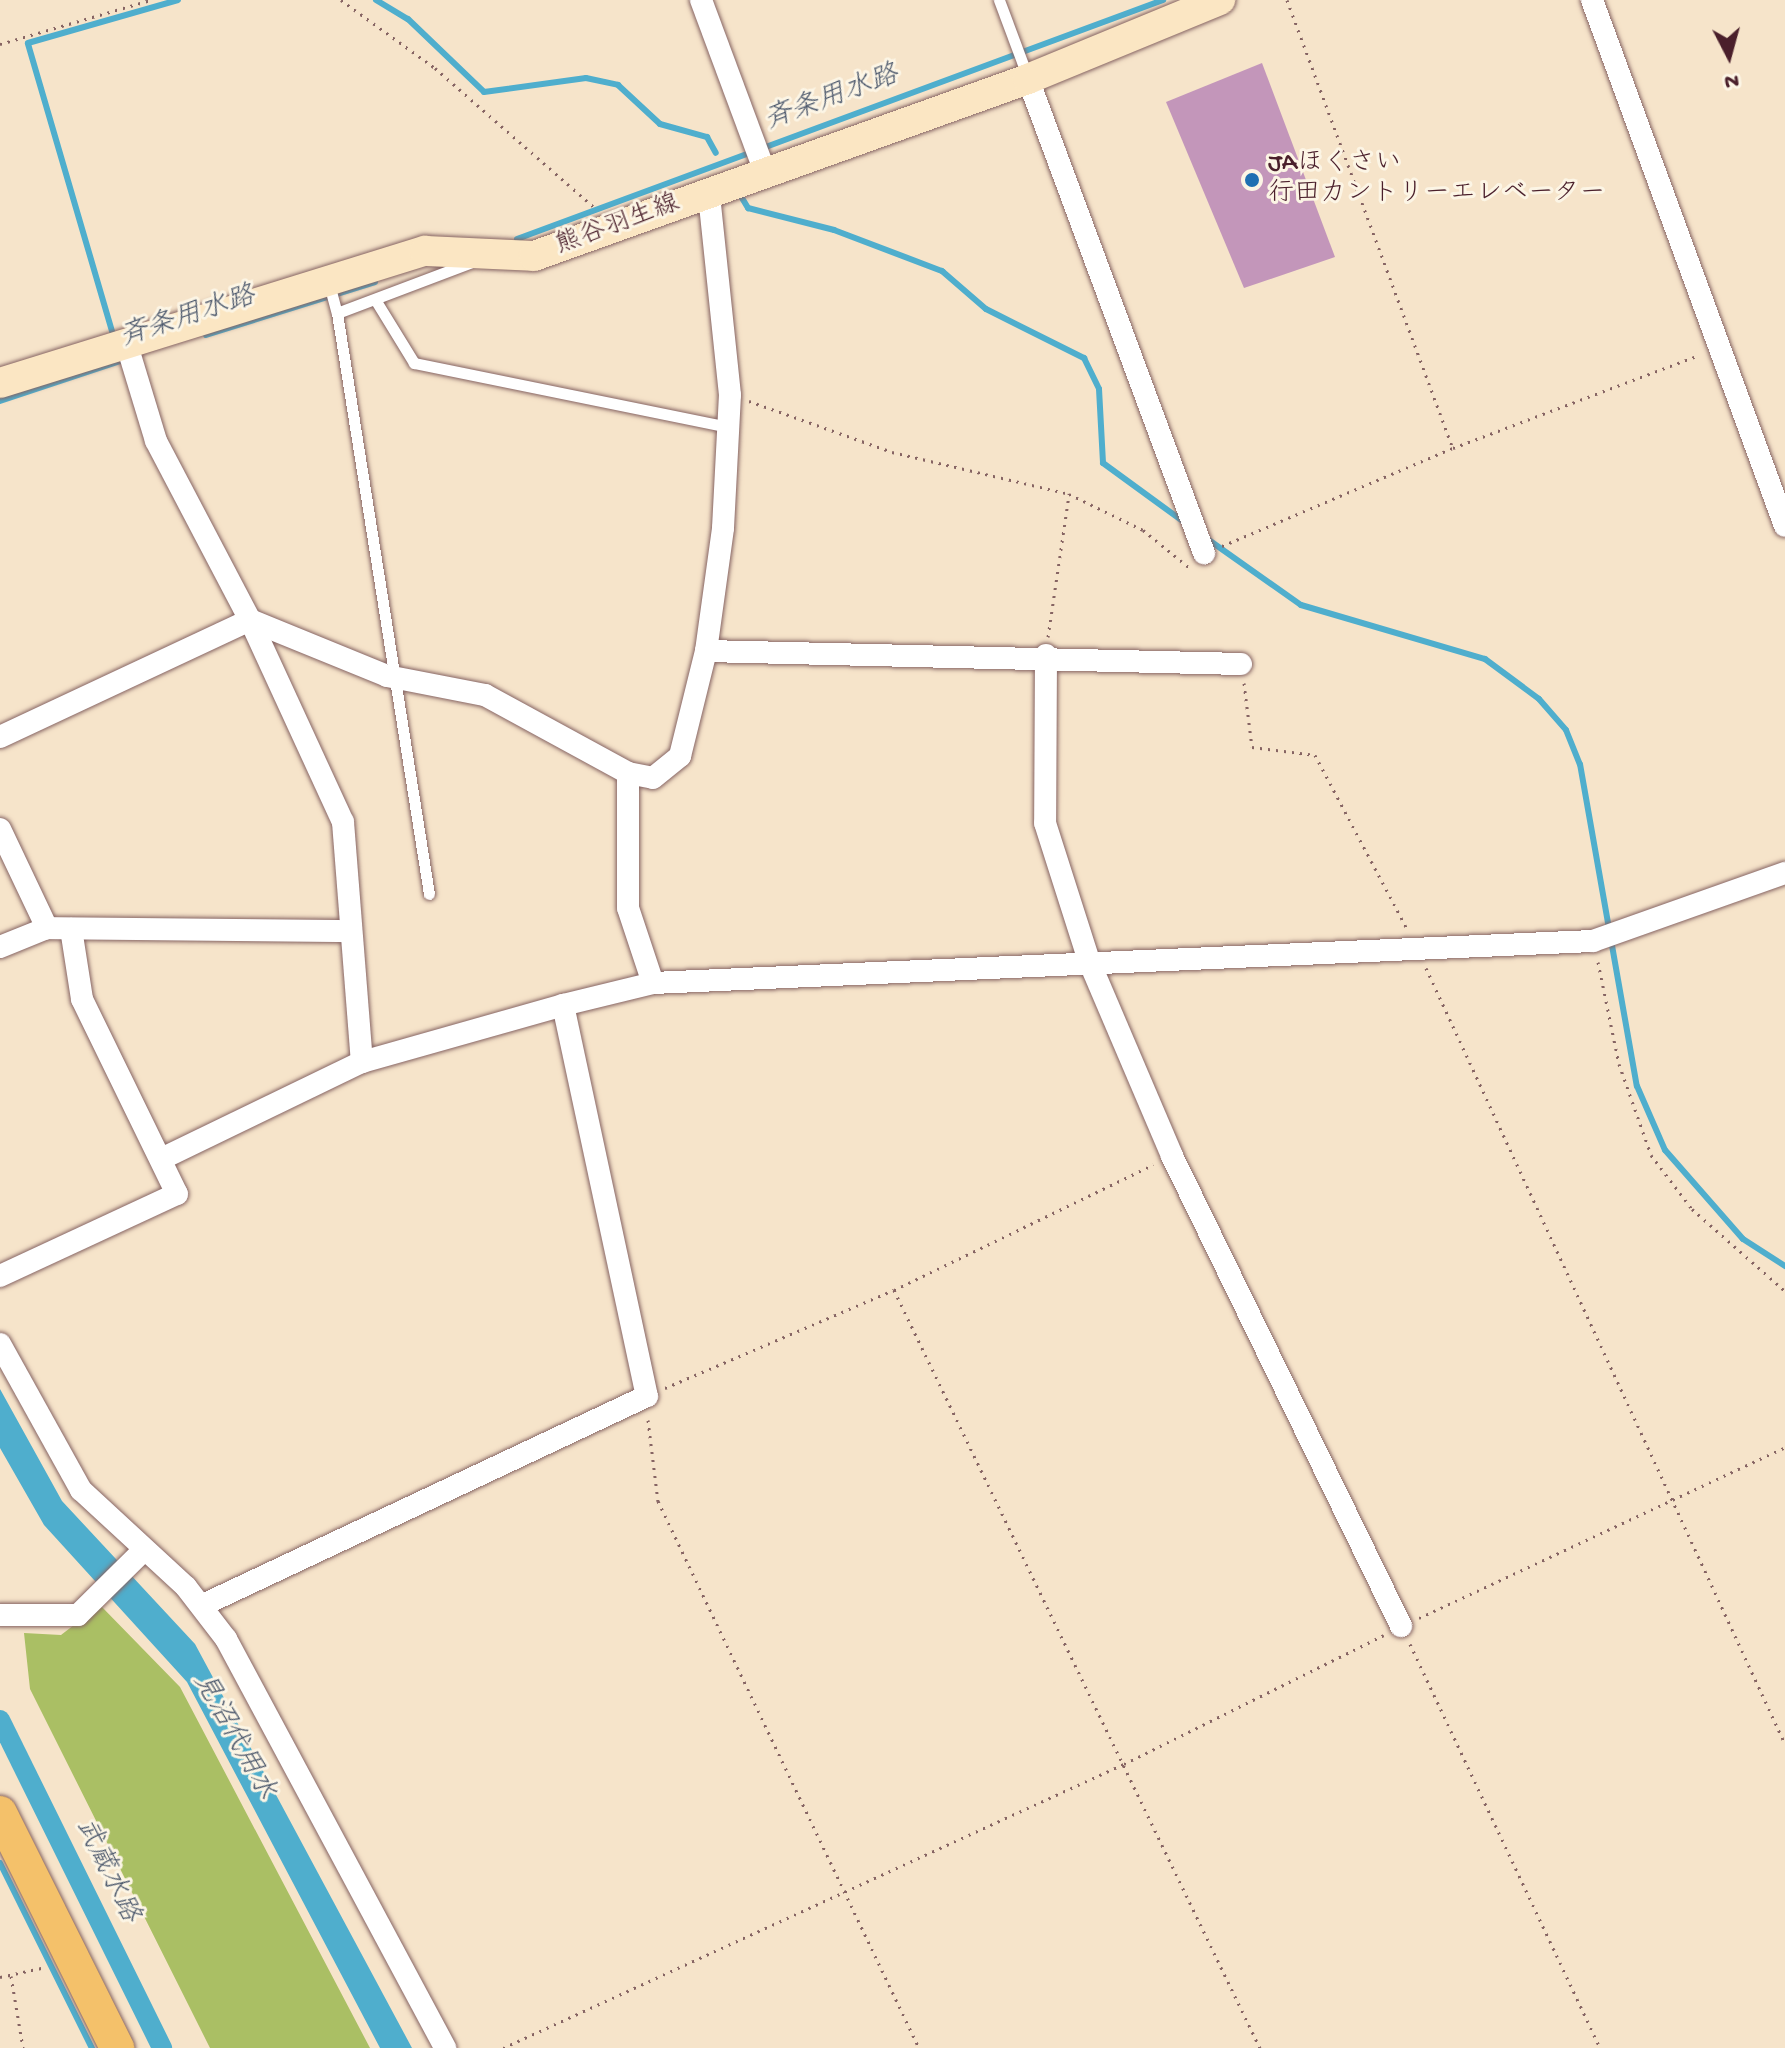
<!DOCTYPE html>
<html>
<head>
<meta charset="utf-8">
<style>
  body { margin:0 }
  #map { position:relative; width:1785px; height:2048px; overflow:hidden; background:#f6e4ca; font-family:"Gochi Hand","Klee One",sans-serif }
  div>[style] { position:absolute }
  [style*='--x'] { left:calc(var(--x)*1px); top:calc(var(--y)*1px); width:calc(var(--w)*1px); rotate:calc(var(--a)*1deg) }
  .green>* { inset:0; background:#aabf64 }
  .water>* { inset:0; background:#4faecd }
  .stream>* { height:6px; margin:-3px; padding:0 3px; transform-origin:3px; border-radius:3px; background:#4faecd }
  .canal>* { height:20px; margin:-10px; padding:0 10px; transform-origin:10px; border-radius:10px; background:#4faecd }
  .building>* { inset:0; background:#c396ba }
  .path>* { height:3px; margin-top:-1.5px; transform-origin:0; background:repeating-linear-gradient(90deg,#866463 0 2px,transparent 0 8px) }
  .roads { filter:drop-shadow(0 0 2px #866463) drop-shadow(0 0 2px #866463) }
  .service>* { height:11px; margin:-5.5px; padding:0 5.5px; transform-origin:5.5px; border-radius:5.5px; background:#fff }
  .minor>* { height:22px; margin:-11px; padding:0 11px; transform-origin:11px; border-radius:11px; background:#fff }
  .secondary>* { height:30px; margin:-15px; padding:0 15px; transform-origin:15px; border-radius:15px; background:#fbe6c3 }
  .primary>* { height:34px; margin:-17px; padding:0 17px; transform-origin:17px; border-radius:17px; background:#f4c16a }
  .dots>* { width:22px; height:22px; translate:-50% -50%; box-sizing:border-box; border:4px solid #fcf5e5; border-radius:50% }
  span { translate:-50% -50%; white-space:nowrap; text-align:center; line-height:1.15; -webkit-text-stroke:6px #fcf5e5; paint-order:stroke }
  .poi-label { font-size:26px; color:#4a1f2b }
  .left { translate:0 -50%; text-align:left }
  .street-label { font-size:26px; color:#4a1f2b }
  .water-label { font-size:28px; color:#4c586c; font-style:italic }
  .north { position:absolute; left:1689px; top:16px; width:80px; height:80px; -webkit-text-stroke:6px #fcf5e5; paint-order:stroke; rotate:174deg; font-size:22px; font-weight:700; line-height:32px; text-align:center; color:#4a1f2b }
  .north::after { content:''; display:block; margin:auto; width:28px; height:36px; background:#4a1f2b; clip-path:polygon(50% 0,100% 100%,50% 72%,0 100%) }
</style>
</head>
<body>
<div id="map">
  <div class="green">
    <i style="clip-path:polygon(100px 1605px,180px 1687px,370px 2048px,210px 2048px,30px 1689px,24px 1633px,61px 1635px)"></i>
  </div>
  <div class="water">
    <i style="clip-path:polygon(0 1389px,62px 1501px,195px 1644px,412px 2048px,380px 2048px,187px 1682px,44px 1525px,0 1448px)"></i>
  </div>
  <div class="stream">
    <i style="--x:376;--y:0;--w:37;--a:31"></i>
    <i style="--x:408;--y:19;--w:105;--a:43.8"></i>
    <i style="--x:484;--y:92;--w:103;--a:-7.8"></i>
    <i style="--x:586;--y:78;--w:33;--a:12"></i>
    <i style="--x:618;--y:85;--w:57;--a:42.9"></i>
    <i style="--x:660;--y:124;--w:49;--a:15.5"></i>
    <i style="--x:707;--y:137;--w:18;--a:61"></i>
    <i style="--x:742;--y:198;--w:12;--a:59"></i>
    <i style="--x:748;--y:208;--w:89;--a:14.3"></i>
    <i style="--x:834;--y:230;--w:116;--a:20.8"></i>
    <i style="--x:942;--y:271;--w:58;--a:40.8"></i>
    <i style="--x:986;--y:309;--w:110;--a:26.6"></i>
    <i style="--x:1084;--y:358;--w:34;--a:64"></i>
    <i style="--x:1099;--y:389;--w:74;--a:86.9"></i>
    <i style="--x:1103;--y:463;--w:100;--a:36.1"></i>
    <i style="--x:517;--y:239;--w:689;--a:-20.3"></i>
    <i style="--x:206;--y:335;--w:177;--a:-17.4"></i>
    <i style="--x:114;--y:338;--w:307;--a:-106.3"></i>
    <i style="--x:28;--y:43;--w:156;--a:-16"></i>
    <i style="--x:0;--y:401;--w:130;--a:-18.4"></i>
    <i style="--x:1206;--y:538;--w:116;--a:35.2"></i>
    <i style="--x:1301;--y:605;--w:192;--a:16.4"></i>
    <i style="--x:1485;--y:659;--w:67;--a:36.5"></i>
    <i style="--x:1539;--y:699;--w:41;--a:48.9"></i>
    <i style="--x:1566;--y:730;--w:37;--a:68"></i>
    <i style="--x:1580;--y:764;--w:327;--a:80"></i>
    <i style="--x:1637;--y:1086;--w:70;--a:66.4"></i>
    <i style="--x:1665;--y:1150;--w:118;--a:48.8"></i>
    <i style="--x:1743;--y:1239;--w:50;--a:32.7"></i>
    <i style="--x:0;--y:1863;--w:207;--a:63.6"></i>
  </div>
  <div class="canal">
    <i style="--x:0;--y:1720;--w:366;--a:63.7"></i>
  </div>
  <div class="building">
    <i style="clip-path:polygon(1262px 63px,1335px 257px,1244px 288px,1166px 102px)"></i>
  </div>
  <div class="path">
    <i style="--x:341;--y:0;--w:116;--a:35.9"></i>
    <i style="--x:435;--y:68;--w:214;--a:41.2"></i>
    <i style="--x:1287;--y:0;--w:478;--a:69.7"></i>
    <i style="--x:1453;--y:448;--w:263;--a:-20.7"></i>
    <i style="--x:0;--y:44;--w:156;--a:-16.3"></i>
    <i style="--x:749;--y:401;--w:152;--a:19.6"></i>
    <i style="--x:892;--y:452;--w:182;--a:13.3"></i>
    <i style="--x:1069;--y:494;--w:82;--a:25.9"></i>
    <i style="--x:1143;--y:530;--w:62;--a:39.1"></i>
    <i style="--x:1222;--y:546;--w:251;--a:-23"></i>
    <i style="--x:1048;--y:637;--w:145;--a:-81.6"></i>
    <i style="--x:1244;--y:683;--w:64;--a:82.9"></i>
    <i style="--x:1252;--y:747;--w:64;--a:7.2"></i>
    <i style="--x:1315;--y:755;--w:197;--a:62.1"></i>
    <i style="--x:1598;--y:962;--w:104;--a:78.4"></i>
    <i style="--x:1619;--y:1064;--w:96;--a:70.6"></i>
    <i style="--x:1651;--y:1155;--w:68;--a:52.8"></i>
    <i style="--x:1692;--y:1209;--w:124;--a:41.4"></i>
    <i style="--x:1426;--y:968;--w:855;--a:65.17"></i>
    <i style="--x:894;--y:1290;--w:842;--a:64.23"></i>
    <i style="--x:665;--y:1388;--w:249;--a:-23.2"></i>
    <i style="--x:894;--y:1290;--w:288;--a:-25.8"></i>
    <i style="--x:648;--y:1420;--w:82;--a:83"></i>
    <i style="--x:658;--y:1501;--w:606;--a:64.49"></i>
    <i style="--x:1419;--y:1618;--w:404;--a:-25"></i>
    <i style="--x:1410;--y:1644;--w:446;--a:64.8"></i>
    <i style="--x:11;--y:1976;--w:73;--a:80.5"></i>
    <i style="--x:0;--y:1977;--w:47;--a:-12.3"></i>
    <i style="--x:503;--y:2048;--w:683;--a:-24.58"></i>
    <i style="--x:1124;--y:1764;--w:290;--a:-26.4"></i>
  </div>
  <div class="roads">
    <div class="service">
      <i style="--x:999;--y:0;--w:83;--a:69.6"></i>
      <i style="--x:329;--y:284;--w:30;--a:75"></i>
      <i style="--x:337;--y:313;--w:144;--a:-20.7"></i>
      <i style="--x:376;--y:301;--w:73;--a:58.5"></i>
      <i style="--x:414;--y:363;--w:321;--a:11.5"></i>
      <i style="--x:337;--y:313;--w:588;--a:81"></i>
    </div>
    <div class="minor">
      <i style="--x:701;--y:0;--w:187;--a:69.6"></i>
      <i style="--x:1592;--y:0;--w:560;--a:69.85"></i>
      <i style="--x:1028;--y:79;--w:506;--a:69.63"></i>
      <i style="--x:126;--y:342;--w:103;--a:73.1"></i>
      <i style="--x:156;--y:441;--w:202;--a:62.3"></i>
      <i style="--x:250;--y:620;--w:222;--a:65.3"></i>
      <i style="--x:343;--y:822;--w:241;--a:85.5"></i>
      <i style="--x:362;--y:1062;--w:209;--a:-15.8"></i>
      <i style="--x:563;--y:1005;--w:400;--a:77.9"></i>
      <i style="--x:647;--y:1396;--w:492;--a:154.8"></i>
      <i style="--x:706;--y:651;--w:535;--a:1.39"></i>
      <i style="--x:1046;--y:655;--w:168;--a:90.3"></i>
      <i style="--x:1045;--y:823;--w:145;--a:72.3"></i>
      <i style="--x:1089;--y:961;--w:212;--a:66.9"></i>
      <i style="--x:1172;--y:1156;--w:523;--a:64.02"></i>
      <i style="--x:0;--y:737;--w:276;--a:-25.1"></i>
      <i style="--x:250;--y:620;--w:148;--a:22.2"></i>
      <i style="--x:387;--y:676;--w:100;--a:11"></i>
      <i style="--x:485;--y:695;--w:163;--a:28.6"></i>
      <i style="--x:628;--y:773;--w:25;--a:11"></i>
      <i style="--x:653;--y:778;--w:35;--a:-39"></i>
      <i style="--x:680;--y:756;--w:108;--a:-76.1"></i>
      <i style="--x:706;--y:651;--w:124;--a:-82.1"></i>
      <i style="--x:723;--y:528;--w:133;--a:-87"></i>
      <i style="--x:730;--y:395;--w:202;--a:-96"></i>
      <i style="--x:628;--y:773;--w:135;--a:90"></i>
      <i style="--x:628;--y:908;--w:79;--a:71.6"></i>
      <i style="--x:0;--y:829;--w:110;--a:64.6"></i>
      <i style="--x:0;--y:947;--w:51;--a:-22"></i>
      <i style="--x:47;--y:928;--w:303;--a:0.6"></i>
      <i style="--x:563;--y:1005;--w:93;--a:-13.7"></i>
      <i style="--x:653;--y:983;--w:941;--a:-2.56"></i>
      <i style="--x:1593;--y:941;--w:204;--a:-19.5"></i>
      <i style="--x:161;--y:1159;--w:223;--a:-25.8"></i>
      <i style="--x:0;--y:1276;--w:195;--a:-24.9"></i>
      <i style="--x:177;--y:1194;--w:217;--a:-116"></i>
      <i style="--x:82;--y:999;--w:71;--a:-98.9"></i>
      <i style="--x:0;--y:1344;--w:167;--a:61"></i>
      <i style="--x:81;--y:1490;--w:143;--a:42.7"></i>
      <i style="--x:186;--y:1587;--w:66;--a:52.4"></i>
      <i style="--x:226;--y:1639;--w:464;--a:61.8"></i>
      <i style="--x:0;--y:1615;--w:78;--a:0"></i>
      <i style="--x:78;--y:1615;--w:93;--a:-44.6"></i>
    </div>
    <div class="secondary">
      <i style="--x:0;--y:383;--w:445;--a:-17.3"></i>
      <i style="--x:425;--y:251;--w:109;--a:2.6"></i>
      <i style="--x:534;--y:256;--w:525;--a:-19.71"></i>
      <i style="--x:1028;--y:79;--w:208;--a:-22.4"></i>
    </div>
    <div class="primary">
      <i style="--x:0;--y:1813;--w:263;--a:63.5"></i>
    </div>
  </div>
  <div class="dots">
    <i style="left:1252px;top:180px;background:#1f6fb2"></i>
  </div>
  <div class="poi-label">
    <span class="left" style="left:1268px;top:180px">JAほくさい<br>行田カントリーエレベーター</span>
  </div>
  <div class="street-label">
    <span style="left:618px;top:226px;rotate:-20deg">熊谷羽生線</span>
  </div>
  <div class="water-label">
    <span style="left:832px;top:99px;rotate:-20deg">斉条用水路</span>
    <span style="left:188px;top:318px;rotate:-18deg">斉条用水路</span>
    <span style="left:233px;top:1737px;rotate:61deg">見沼代用水</span>
    <span style="left:106px;top:1871px;rotate:64deg">武蔵水路</span>
  </div>
  <div class="north">N</div>
</div>
</body>
</html>
